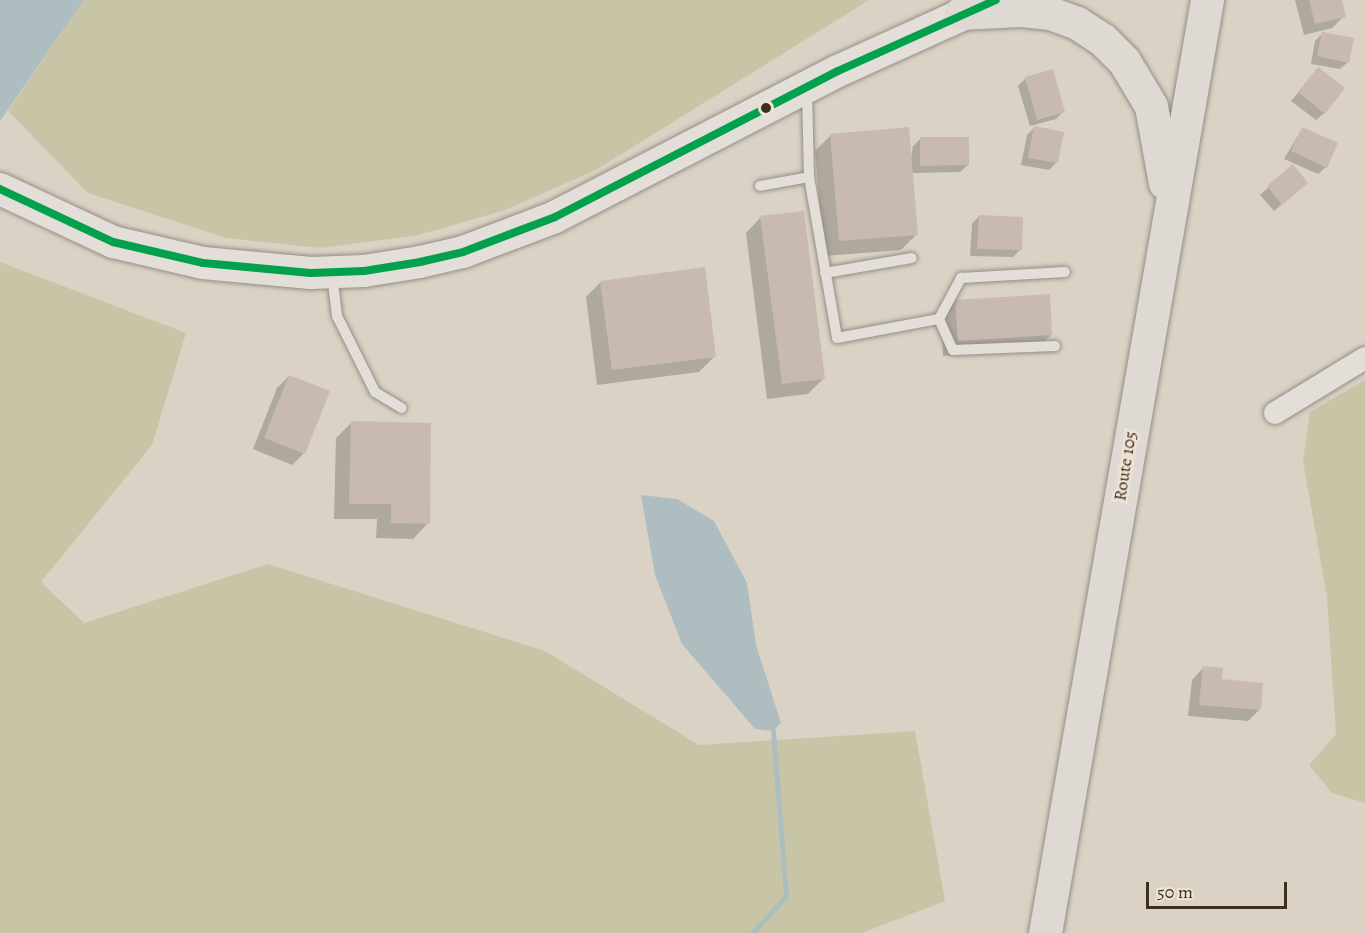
<!DOCTYPE html>
<html>
<head>
<meta charset="utf-8">
<style>
  body { margin:0 }
  #map { position:relative; width:1365px; height:933px; overflow:hidden; background:#dad2c5; font-family:Alegreya,serif }
  div>[style] { position:absolute }
  [style*='--x'] { left:calc(var(--x)*1px); top:calc(var(--y)*1px); width:calc(var(--w)*1px); rotate:calc(var(--a)*1deg) }
  .green>* { inset:0; background:#c8c5a6 }
  .water>* { inset:0; background:#aebdbf }
  .shadow>* { inset:0; background:#0003 }
  .stream>* { height:5px; margin:-2.5px; padding:0 2.5px; transform-origin:2.5px; border-radius:2.5px; background:#aebdbf }
  .building>* { inset:0; background:#c8bab2 }
  .roads { filter:drop-shadow(0 0 2px #958e85) drop-shadow(0 0 2px #958e85) }
  .service>* { height:10px; margin:-5px; padding:0 5px; transform-origin:5px; border-radius:5px; background:#e3dfd8 }
  .minor>* { height:22px; margin:-11px; padding:0 11px; transform-origin:11px; border-radius:11px; background:#e3dfd8 }
  .secondary>* { height:32px; margin:-16px; padding:0 16px; transform-origin:16px; border-radius:16px; background:#e3dfd8 }
  .primary>* { height:33px; margin:-16.5px; padding:0 16.5px; transform-origin:16.5px; border-radius:16.5px; background:#ded9d2 }
  .bus-1>* { height:8px; margin:-4px; padding:0 4px; transform-origin:4px; border-radius:4px; background:#03a04e }
  .dots>* { width:16px; height:16px; translate:-50% -50%; box-sizing:border-box; border:3px solid #ede2d3; border-radius:50% }
  span { translate:-50% -50%; white-space:nowrap; text-align:center; line-height:1.15; -webkit-text-stroke:6px #ede2d3; paint-order:stroke }
  .street-label { font-size:18px; color:#3e2e1f }
  .scale { position:absolute; left:1146px; top:882px; width:141px; height:27px; box-sizing:border-box; border:3px solid #3e2e1f; border-top:0; padding-left:8px; font-size:18px; line-height:21px; white-space:nowrap; color:#3e2e1f; -webkit-text-stroke:4px #ede2d3; paint-order:stroke }
</style>
</head>
<body>
<div id="map">
  <div class="green">
    <i style="clip-path:polygon(84px 0,869px 0,596px 170px,505px 210px,419px 235px,321px 248px,226px 238px,88px 193px,8px 111px)"></i>
    <i style="clip-path:polygon(0 262px,186px 333px,152px 445px,41px 582px,84px 623px,268px 564px,545px 651px,699px 745px,915px 731px,945px 901px,862px 933px,0 933px)"></i>
    <i style="clip-path:polygon(1365px 380px,1365px 803px,1332px 793px,1309px 765px,1336px 734px,1327px 597px,1303px 461px,1310px 412px)"></i>
  </div>
  <div class="water">
    <i style="clip-path:polygon(0 0,84px 0,0 121px)"></i>
    <i style="clip-path:polygon(641px 495px,677px 499px,714px 521px,747px 583px,756px 645px,781px 723px,773px 731px,755px 729px,682px 644px,655px 575px)"></i>
  </div>
  <div class="shadow">
    <i style="clip-path:polygon(1295px 0,1340px 0,1344px 16px,1332px 28px,1304px 35px)"></i>
    <i style="clip-path:polygon(1322px 34px,1348px 62px,1340px 69px,1311px 64px,1315px 41px)"></i>
    <i style="clip-path:polygon(1318px 69px,1324px 113px,1316px 120px,1291px 101px)"></i>
    <i style="clip-path:polygon(1026px 78px,1064px 111px,1056px 119px,1030px 126px,1018px 86px)"></i>
    <i style="clip-path:polygon(1034px 128px,1062px 133px,1056px 163px,1049px 170px,1021px 165px,1027px 135px)"></i>
    <i style="clip-path:polygon(1302px 129px,1326px 167px,1318px 174px,1284px 159px)"></i>
    <i style="clip-path:polygon(831px 135px,910px 163px,913px 146px,920px 139px,968px 165px,960px 172px,911px 173px,917px 234px,901px 250px,824px 256px,815px 151px)"></i>
    <i style="clip-path:polygon(1292px 166px,1299px 190px,1274px 211px,1260px 195px)"></i>
    <i style="clip-path:polygon(979px 216px,1021px 249px,1013px 257px,970px 256px,972px 224px)"></i>
    <i style="clip-path:polygon(761px 217px,824px 378px,808px 394px,767px 399px,746px 233px)"></i>
    <i style="clip-path:polygon(601px 282px,715px 356px,699px 372px,597px 385px,586px 297px)"></i>
    <i style="clip-path:polygon(956px 301px,1051px 335px,1035px 350px,943px 356px,941px 317px)"></i>
    <i style="clip-path:polygon(289px 376px,304px 453px,292px 465px,253px 449px,277px 388px)"></i>
    <i style="clip-path:polygon(351px 423px,428px 523px,413px 539px,376px 538px,377px 519px,334px 519px,336px 438px)"></i>
    <i style="clip-path:polygon(1203px 668px,1220px 681px,1259px 710px,1248px 721px,1188px 716px,1192px 680px)"></i>
  </div>
  <div class="stream">
    <i style="--x:752;--y:933;--w:50;--a:-47.4"></i>
    <i style="--x:786;--y:896;--w:166;--a:-94.5"></i>
  </div>
  <div class="building">
    <i style="clip-path:polygon(1309px 0,1342px 0,1346px 17px,1315px 24px)"></i>
    <i style="clip-path:polygon(1322px 32px,1354px 38px,1349px 63px,1317px 56px)"></i>
    <i style="clip-path:polygon(1318px 67px,1345px 88px,1325px 114px,1298px 92px)"></i>
    <i style="clip-path:polygon(1053px 69px,1065px 112px,1037px 120px,1025px 77px)"></i>
    <i style="clip-path:polygon(1034px 126px,1064px 132px,1058px 163px,1028px 158px)"></i>
    <i style="clip-path:polygon(909px 127px,918px 235px,839px 241px,830px 134px)"></i>
    <i style="clip-path:polygon(1302px 127px,1338px 143px,1327px 168px,1291px 151px)"></i>
    <i style="clip-path:polygon(920px 137px,969px 137px,969px 165px,920px 166px)"></i>
    <i style="clip-path:polygon(1293px 164px,1308px 183px,1282px 205px,1267px 186px)"></i>
    <i style="clip-path:polygon(804px 211px,825px 379px,782px 384px,760px 216px)"></i>
    <i style="clip-path:polygon(979px 215px,1023px 217px,1022px 250px,977px 249px)"></i>
    <i style="clip-path:polygon(705px 267px,716px 357px,612px 370px,600px 281px)"></i>
    <i style="clip-path:polygon(1050px 294px,1052px 335px,958px 341px,955px 300px)"></i>
    <i style="clip-path:polygon(289px 375px,330px 391px,305px 454px,264px 438px)"></i>
    <i style="clip-path:polygon(351px 421px,431px 423px,430px 524px,391px 523px,391px 504px,349px 504px)"></i>
    <i style="clip-path:polygon(1203px 666px,1223px 668px,1222px 679px,1263px 683px,1261px 710px,1199px 705px)"></i>
  </div>
  <div class="roads">
    <div class="service">
      <i style="--x:807;--y:90;--w:87;--a:88.7"></i>
      <i style="--x:809;--y:177;--w:163;--a:80.1"></i>
      <i style="--x:837;--y:338;--w:104;--a:-10.6"></i>
      <i style="--x:939;--y:319;--w:47;--a:-61.8"></i>
      <i style="--x:961;--y:278;--w:104;--a:-3.3"></i>
      <i style="--x:760;--y:186;--w:50;--a:-10.4"></i>
      <i style="--x:825;--y:273;--w:88;--a:-9.8"></i>
      <i style="--x:332;--y:275;--w:41;--a:83"></i>
      <i style="--x:337;--y:316;--w:85;--a:63.4"></i>
      <i style="--x:375;--y:392;--w:31;--a:31"></i>
      <i style="--x:939;--y:319;--w:34;--a:66"></i>
      <i style="--x:953;--y:350;--w:102;--a:-2.2"></i>
    </div>
    <div class="minor">
      <i style="--x:1275;--y:413;--w:105;--a:-31.4"></i>
    </div>
    <div class="secondary">
      <i style="--x:0;--y:189;--w:125;--a:25.1"></i>
      <i style="--x:113;--y:242;--w:92;--a:13.1"></i>
      <i style="--x:203;--y:263;--w:108;--a:5.3"></i>
      <i style="--x:311;--y:273;--w:53;--a:-2.2"></i>
      <i style="--x:364;--y:271;--w:57;--a:-9.1"></i>
      <i style="--x:420;--y:262;--w:44;--a:-13.1"></i>
      <i style="--x:463;--y:252;--w:98;--a:-20.8"></i>
      <i style="--x:555;--y:217;--w:318;--a:-27.3"></i>
      <i style="--x:838;--y:71;--w:162;--a:-24.4"></i>
    </div>
    <div class="primary">
      <i style="--x:961;--y:13;--w:60;--a:-2.9"></i>
      <i style="--x:1021;--y:10;--w:29;--a:6"></i>
      <i style="--x:1050;--y:13;--w:29;--a:20"></i>
      <i style="--x:1077;--y:23;--w:30;--a:33"></i>
      <i style="--x:1102;--y:39;--w:31;--a:45"></i>
      <i style="--x:1124;--y:61;--w:52;--a:59"></i>
      <i style="--x:1151;--y:106;--w:78;--a:79.7"></i>
      <i style="--x:1045;--y:933;--w:947;--a:-80.15"></i>
    </div>
  </div>
  <div class="bus-1">
    <i style="--x:0;--y:189;--w:125;--a:25.1"></i>
    <i style="--x:113;--y:242;--w:92;--a:13.1"></i>
    <i style="--x:203;--y:263;--w:108;--a:5.3"></i>
    <i style="--x:311;--y:273;--w:53;--a:-2.2"></i>
    <i style="--x:364;--y:271;--w:57;--a:-9.1"></i>
    <i style="--x:420;--y:262;--w:44;--a:-13.1"></i>
    <i style="--x:463;--y:252;--w:98;--a:-20.8"></i>
    <i style="--x:555;--y:217;--w:318;--a:-27.3"></i>
    <i style="--x:838;--y:71;--w:173;--a:-24.2"></i>
  </div>
  <div class="dots">
    <i style="left:766px;top:108px;background:#3e2e1f"></i>
  </div>
  <div class="street-label">
    <span style="left:1125px;top:466px;rotate:-81deg">Route 105</span>
  </div>
  <div class="scale">50 m</div>
</div>
</body>
</html>
